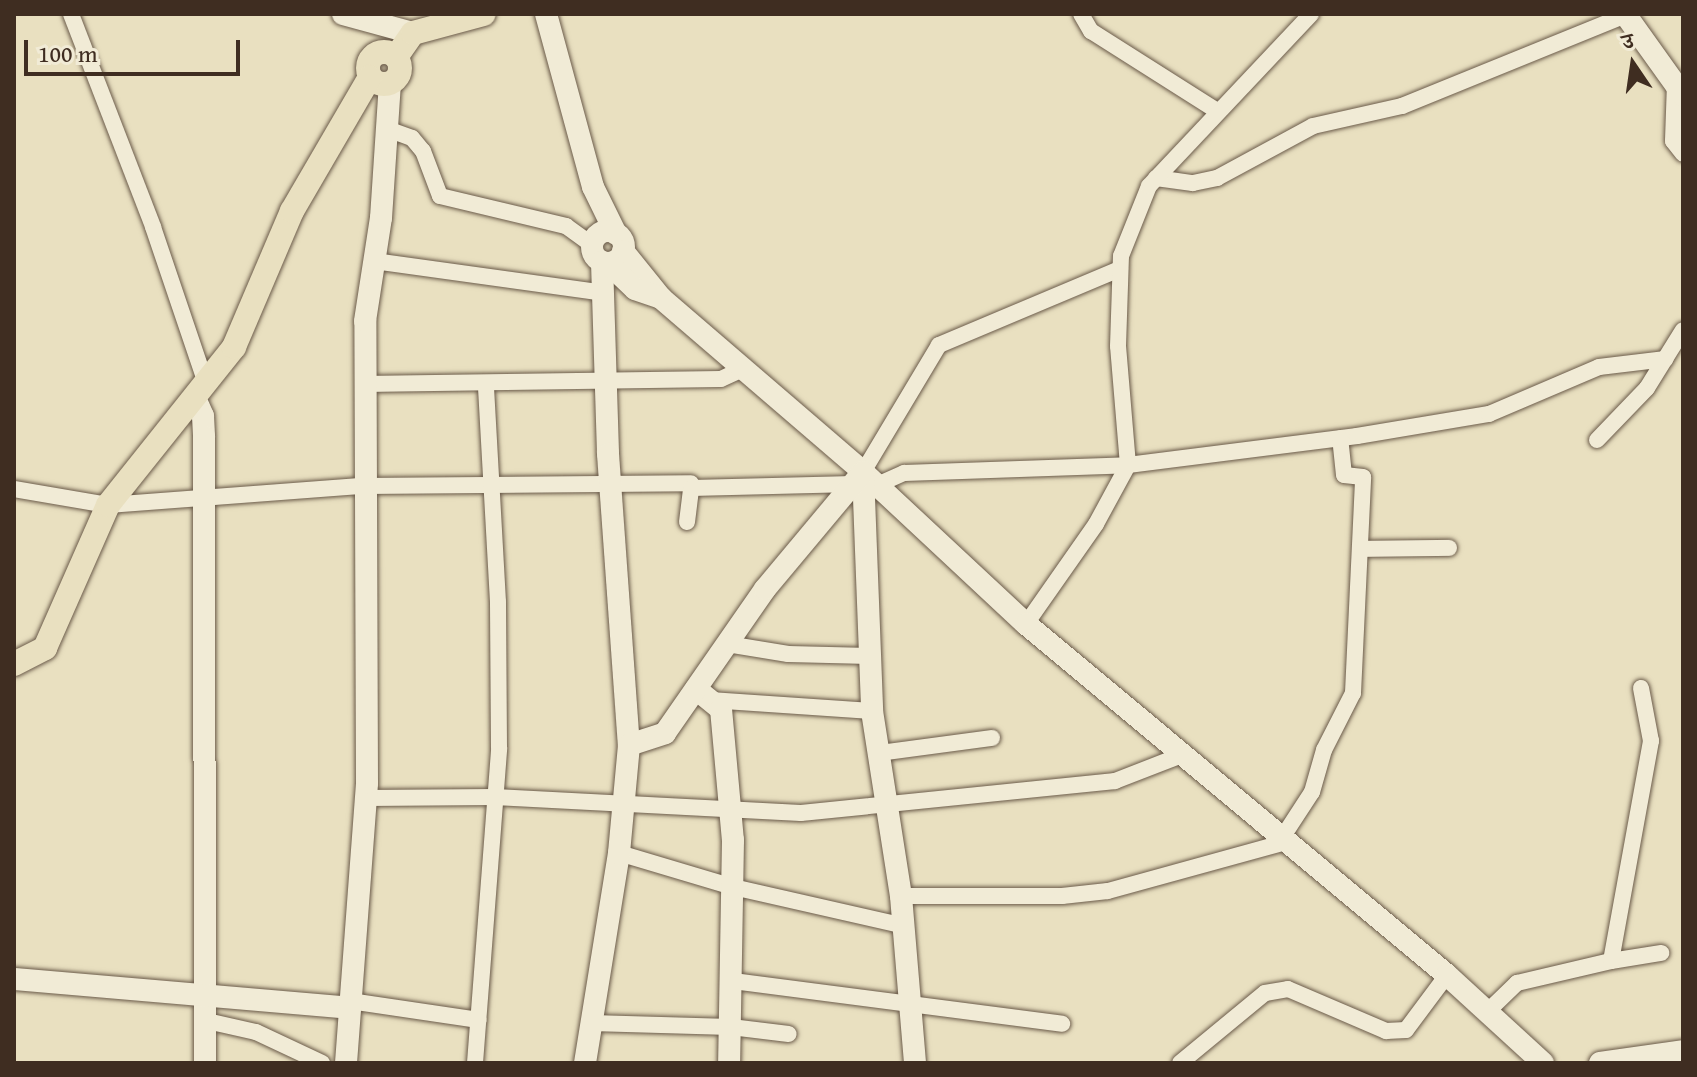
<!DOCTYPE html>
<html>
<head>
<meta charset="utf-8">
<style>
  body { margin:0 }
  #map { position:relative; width:1697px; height:1077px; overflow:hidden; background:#e9e0c0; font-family:"Gentium Book Plus","Noto Serif Devanagari",serif }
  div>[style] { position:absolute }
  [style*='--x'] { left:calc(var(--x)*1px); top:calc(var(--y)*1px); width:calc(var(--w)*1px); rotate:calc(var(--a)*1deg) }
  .roads { filter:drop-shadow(0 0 2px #6a5a49) drop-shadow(0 0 2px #6a5a49) }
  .street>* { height:16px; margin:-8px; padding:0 8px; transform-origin:8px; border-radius:8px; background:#f1ebd6 }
  .secondary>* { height:22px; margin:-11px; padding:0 11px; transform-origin:11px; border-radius:11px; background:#f1ebd6 }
  .secondary>.ring { margin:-11px; padding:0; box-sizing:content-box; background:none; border:22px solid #f1ebd6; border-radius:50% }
  .primary>* { height:24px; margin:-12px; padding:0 12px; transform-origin:12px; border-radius:12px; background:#e9e0c0 }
  .primary>.ring { margin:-12px; padding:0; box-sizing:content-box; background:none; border:24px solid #e9e0c0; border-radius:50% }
  span { translate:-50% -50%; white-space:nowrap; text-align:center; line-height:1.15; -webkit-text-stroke:7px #f1ebd6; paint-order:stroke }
  .frame { position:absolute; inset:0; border:16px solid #3f2d21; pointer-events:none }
  .north { position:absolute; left:1593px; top:24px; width:80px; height:80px; -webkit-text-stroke:6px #f1ebd6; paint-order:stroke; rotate:347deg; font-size:22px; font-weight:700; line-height:32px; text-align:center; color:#3f2d21 }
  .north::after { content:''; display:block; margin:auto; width:28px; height:36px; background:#3f2d21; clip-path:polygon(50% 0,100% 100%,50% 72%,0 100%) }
  .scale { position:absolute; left:24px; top:40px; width:216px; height:36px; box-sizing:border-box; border:4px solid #3f2d21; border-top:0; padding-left:10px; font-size:24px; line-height:28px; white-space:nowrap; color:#3f2d21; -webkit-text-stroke:6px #f1ebd6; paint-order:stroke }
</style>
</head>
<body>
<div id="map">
  <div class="roads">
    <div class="street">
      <i style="--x:71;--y:14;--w:228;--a:68.9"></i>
      <i style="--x:153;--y:227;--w:166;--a:71.3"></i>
      <i style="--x:1081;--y:14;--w:20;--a:60"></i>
      <i style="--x:1091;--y:31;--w:149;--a:32.4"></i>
      <i style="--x:1675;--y:83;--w:58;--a:92"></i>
      <i style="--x:1673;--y:141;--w:16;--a:52"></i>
      <i style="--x:390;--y:130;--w:23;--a:20"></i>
      <i style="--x:412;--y:138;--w:17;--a:50"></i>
      <i style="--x:423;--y:151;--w:48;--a:69.3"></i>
      <i style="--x:440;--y:196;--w:130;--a:13.4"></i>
      <i style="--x:566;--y:226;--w:32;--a:36"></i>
      <i style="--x:1156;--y:178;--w:37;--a:8"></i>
      <i style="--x:1193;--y:183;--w:25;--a:-12"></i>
      <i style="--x:1217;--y:178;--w:109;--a:-28.4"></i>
      <i style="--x:1313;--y:126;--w:91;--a:-12.7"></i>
      <i style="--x:1402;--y:106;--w:242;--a:-22.1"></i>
      <i style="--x:374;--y:261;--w:233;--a:7.9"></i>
      <i style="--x:363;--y:384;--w:358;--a:-0.8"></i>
      <i style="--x:721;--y:379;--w:21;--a:-25"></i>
      <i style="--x:1597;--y:440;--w:72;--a:-46.1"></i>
      <i style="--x:1647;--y:388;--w:68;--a:-58.2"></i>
      <i style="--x:863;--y:472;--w:148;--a:-59.1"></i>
      <i style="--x:939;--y:345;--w:196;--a:-22.8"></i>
      <i style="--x:877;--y:485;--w:30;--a:-24"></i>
      <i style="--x:904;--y:473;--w:224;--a:-2"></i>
      <i style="--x:1128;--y:465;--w:231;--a:-7.2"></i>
      <i style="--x:1357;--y:436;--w:134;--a:-9.5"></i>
      <i style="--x:1489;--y:414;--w:120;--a:-23.1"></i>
      <i style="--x:1599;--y:367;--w:67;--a:-6.8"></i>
      <i style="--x:14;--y:489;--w:95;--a:9.7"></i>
      <i style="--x:108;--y:505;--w:256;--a:-4.3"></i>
      <i style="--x:363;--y:486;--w:328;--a:-0.5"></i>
      <i style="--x:687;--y:522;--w:34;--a:-83"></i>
      <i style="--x:691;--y:488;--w:163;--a:-1.4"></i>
      <i style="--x:1361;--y:549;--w:88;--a:-0.7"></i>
      <i style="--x:1026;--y:624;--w:122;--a:-55"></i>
      <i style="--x:1096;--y:524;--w:67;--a:-61.5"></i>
      <i style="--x:1128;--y:465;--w:119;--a:-94.8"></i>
      <i style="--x:1118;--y:346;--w:90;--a:-88.1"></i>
      <i style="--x:1121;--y:256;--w:75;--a:-68.2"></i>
      <i style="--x:1149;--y:186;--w:236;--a:-46.7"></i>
      <i style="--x:727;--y:644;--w:62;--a:9.3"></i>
      <i style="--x:788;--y:654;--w:82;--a:1.4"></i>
      <i style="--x:710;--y:700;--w:162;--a:3.9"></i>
      <i style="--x:879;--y:753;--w:114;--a:-7.6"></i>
      <i style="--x:366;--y:798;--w:129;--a:-0.4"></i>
      <i style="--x:495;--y:797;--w:306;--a:3"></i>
      <i style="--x:801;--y:813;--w:316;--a:-5.8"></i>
      <i style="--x:1115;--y:781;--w:72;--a:-21.2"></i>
      <i style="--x:1282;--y:838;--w:55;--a:-56.9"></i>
      <i style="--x:1312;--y:792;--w:44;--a:-74.1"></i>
      <i style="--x:1324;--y:750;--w:64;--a:-63"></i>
      <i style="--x:1353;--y:693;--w:216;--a:-87.3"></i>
      <i style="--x:1363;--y:477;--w:19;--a:-174"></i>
      <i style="--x:1344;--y:475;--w:37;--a:-96"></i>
      <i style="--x:619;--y:853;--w:119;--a:16.6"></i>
      <i style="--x:733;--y:887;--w:175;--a:12.8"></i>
      <i style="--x:901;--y:896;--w:161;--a:0"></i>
      <i style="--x:1062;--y:896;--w:46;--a:-6.2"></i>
      <i style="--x:1108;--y:891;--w:185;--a:-15.4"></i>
      <i style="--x:1611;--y:961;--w:51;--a:-9.1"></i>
      <i style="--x:733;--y:981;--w:332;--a:7.4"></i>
      <i style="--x:350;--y:1001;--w:130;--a:8.4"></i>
      <i style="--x:1487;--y:1012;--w:42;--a:-44"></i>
      <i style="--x:1517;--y:983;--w:97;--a:-13.2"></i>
      <i style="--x:1611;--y:961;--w:224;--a:-79.7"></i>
      <i style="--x:1651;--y:741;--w:54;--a:-100.7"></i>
      <i style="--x:207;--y:1021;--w:50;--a:12.7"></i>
      <i style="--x:256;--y:1032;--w:73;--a:25.2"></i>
      <i style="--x:591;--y:1023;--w:140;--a:1.6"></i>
      <i style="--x:731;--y:1027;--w:58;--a:6.9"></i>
      <i style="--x:475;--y:1063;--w:316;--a:-85.6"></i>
      <i style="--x:499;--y:748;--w:146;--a:-90.4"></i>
      <i style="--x:498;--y:602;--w:218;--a:-93.2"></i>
      <i style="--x:1180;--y:1063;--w:110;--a:-39.5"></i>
      <i style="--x:1265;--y:993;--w:23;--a:-10"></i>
      <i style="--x:1288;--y:989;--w:107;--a:23.2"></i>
      <i style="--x:1386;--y:1031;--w:20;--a:-3"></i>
      <i style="--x:1406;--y:1030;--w:69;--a:-53.3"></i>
    </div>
    <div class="secondary">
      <i style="--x:343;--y:14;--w:73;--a:15.2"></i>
      <i style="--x:546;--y:14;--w:179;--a:74.8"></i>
      <i style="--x:593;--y:187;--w:52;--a:63.9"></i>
      <i style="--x:1625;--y:14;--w:100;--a:54.4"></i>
      <i class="ring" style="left:592px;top:231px;width:10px;height:10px"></i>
      <i style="--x:623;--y:251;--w:60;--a:51"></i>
      <i style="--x:661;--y:298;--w:267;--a:40.7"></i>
      <i style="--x:863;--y:472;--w:223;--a:43"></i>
      <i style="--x:1026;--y:624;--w:548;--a:39.82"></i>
      <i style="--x:1447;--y:975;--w:130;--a:42.5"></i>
      <i style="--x:602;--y:262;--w:192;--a:88.2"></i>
      <i style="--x:608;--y:454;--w:292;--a:85.9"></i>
      <i style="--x:608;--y:263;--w:37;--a:44"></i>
      <i style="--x:635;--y:289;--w:28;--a:19"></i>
      <i style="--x:195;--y:398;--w:20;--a:66"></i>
      <i style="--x:203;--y:416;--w:21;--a:87"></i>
      <i style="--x:204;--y:437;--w:626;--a:89.91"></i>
      <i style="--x:863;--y:472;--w:239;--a:87.8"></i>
      <i style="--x:872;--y:711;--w:187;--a:81.1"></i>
      <i style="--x:901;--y:896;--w:168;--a:85.2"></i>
      <i style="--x:696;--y:689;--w:32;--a:39"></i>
      <i style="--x:721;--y:709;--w:132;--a:84.8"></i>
      <i style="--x:733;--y:840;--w:223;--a:91"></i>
      <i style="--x:14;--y:979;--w:337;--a:4.9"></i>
      <i style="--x:346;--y:1063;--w:281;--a:-85.7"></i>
      <i style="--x:367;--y:783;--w:462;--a:-90.2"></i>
      <i style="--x:365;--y:321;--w:104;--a:-81.2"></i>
      <i style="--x:381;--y:218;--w:135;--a:-86.2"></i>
      <i style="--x:585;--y:1063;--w:213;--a:-80.8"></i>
      <i style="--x:619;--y:853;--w:108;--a:-84.7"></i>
      <i style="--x:629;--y:745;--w:38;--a:-18"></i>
      <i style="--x:665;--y:733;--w:175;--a:-55.2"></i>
      <i style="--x:765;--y:589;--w:153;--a:-50.1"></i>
      <i style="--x:1600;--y:1063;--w:84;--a:-8.2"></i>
    </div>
    <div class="primary">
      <i class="ring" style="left:368px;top:52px;width:8px;height:8px"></i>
      <i style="--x:396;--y:57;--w:29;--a:-55"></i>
      <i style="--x:413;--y:33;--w:73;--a:-15"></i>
      <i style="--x:14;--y:664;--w:35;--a:-27"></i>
      <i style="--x:45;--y:648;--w:156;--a:-66.2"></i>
      <i style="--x:108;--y:505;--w:202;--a:-51.4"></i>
      <i style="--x:234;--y:347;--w:148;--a:-66.9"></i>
      <i style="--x:292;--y:211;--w:155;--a:-59.8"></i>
    </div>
  </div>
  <div class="frame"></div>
  <div class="north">उ</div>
  <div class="scale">100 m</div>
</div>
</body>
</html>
